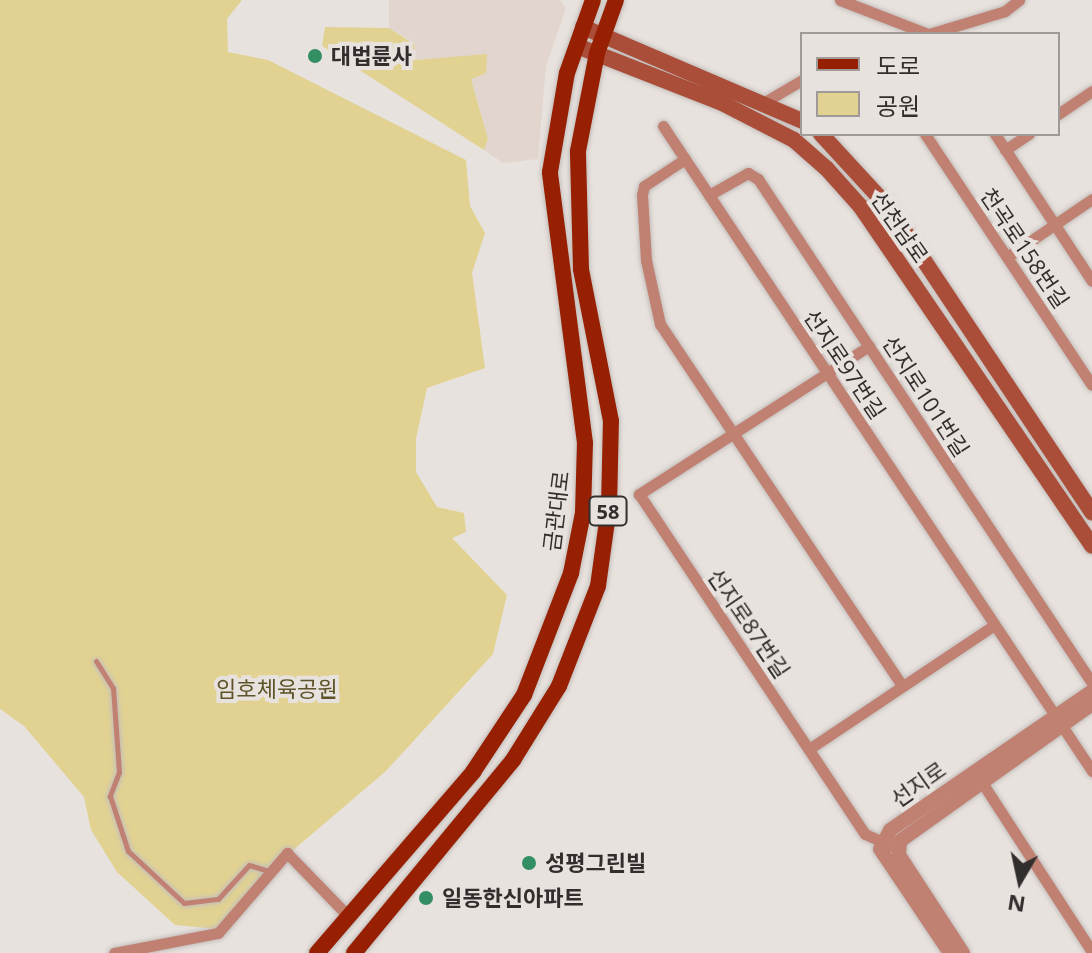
<!DOCTYPE html>
<html>
<head>
<meta charset="utf-8">
<style>
  body { margin:0 }
  #map { position:relative; width:1092px; height:953px; overflow:hidden; background:#e8e2de; font-family:"Open Sans","Noto Sans KR",sans-serif }
  div>[style] { position:absolute }
  [style*='--x'] { left:calc(var(--x)*1px); top:calc(var(--y)*1px); width:calc(var(--w)*1px); rotate:calc(var(--a)*1deg) }
  .built>* { inset:0; background:#e2d5cd }
  .green>* { inset:0; background:#e1d292 }
  .roads { filter:drop-shadow(0 0 2px #c3bebb) drop-shadow(0 0 2px #c3bebb) }
  .service>* { height:5px; margin:-2.5px; padding:0 2.5px; transform-origin:2.5px; border-radius:2.5px; background:#c18172 }
  .minor>* { height:11px; margin:-5.5px; padding:0 5.5px; transform-origin:5.5px; border-radius:5.5px; background:#c18172 }
  .tertiary>* { height:14px; margin:-7px; padding:0 7px; transform-origin:7px; border-radius:7px; background:#c18172 }
  .secondary>* { height:16px; margin:-8px; padding:0 8px; transform-origin:8px; border-radius:8px; background:#aa4e39 }
  .primary>* { height:16px; margin:-8px; padding:0 8px; transform-origin:8px; border-radius:8px; background:#972002 }
  .dots>* { width:22px; height:22px; translate:-50% -50%; box-sizing:border-box; border:4px solid #e8e2de; border-radius:50% }
  span { translate:-50% -50%; white-space:nowrap; text-align:center; line-height:1.15; -webkit-text-stroke:8px #e8e2de; paint-order:stroke }
  .shield-label span { padding:2px 6px; background:#e8e2de; border:2px solid; border-radius:6px; -webkit-text-stroke-width:0 }
  .shield-label { font-size:20px; color:#312e2d; font-weight:700 }
  .poi-label { font-size:22px; color:#312e2d; font-weight:700 }
  .left { translate:0 -50%; text-align:left }
  .street-label { font-size:22px; color:#312e2d }
  .park-label { font-size:22px; color:#5d5328 }
  .legend { position:absolute; left:800px; top:32px; width:260px; height:104px; box-sizing:border-box; background:#e8e2de; border:2px solid #9f9a97; margin:0; padding:10px 14px; list-style:none; font-size:24px; color:#312e2d }
  .legend li { display:flex; align-items:center; gap:16px; height:40px }
  .legend b { width:40px; border:2px solid #9f9a97 }
  .north { position:absolute; left:980px; top:841px; width:80px; height:80px; -webkit-text-stroke:6px #e8e2de; paint-order:stroke; rotate:189deg; font-size:22px; font-weight:700; line-height:32px; text-align:center; color:#312e2d }
  .north::after { content:''; display:block; margin:auto; width:28px; height:36px; background:#312e2d; clip-path:polygon(50% 0,100% 100%,50% 72%,0 100%) }
</style>
</head>
<body>
<div id="map">
  <div class="built">
    <i style="clip-path:polygon(389px 0,560px 0,566px 8px,546px 66px,538px 159px,503px 163px,484px 150px,488px 139px,471px 79px,416px 60px,414px 43px,389px 28px)"></i>
  </div>
  <div class="green">
    <i style="clip-path:polygon(0 0,242px 0,227px 19px,228px 52px,268px 60px,466px 160px,470px 206px,485px 233px,472px 273px,485px 368px,427px 388px,416px 439px,416px 472px,437px 507px,464px 513px,466px 532px,452px 538px,507px 595px,493px 654px,386px 771px,258px 880px,218px 929px,175px 925px,117px 872px,91px 830px,84px 797px,24px 726px,0 709px)"></i>
    <i style="clip-path:polygon(325px 27px,389px 28px,414px 44px,416px 60px,487px 54px,486px 73px,471px 79px,488px 139px,484px 150px,322px 46px)"></i>
  </div>
  <div class="roads">
    <div class="service">
      <i style="--x:96;--y:661;--w:32;--a:58"></i>
      <i style="--x:113;--y:688;--w:84;--a:85.9"></i>
      <i style="--x:119;--y:772;--w:26;--a:111"></i>
      <i style="--x:110;--y:796;--w:58;--a:71.9"></i>
      <i style="--x:128;--y:851;--w:76;--a:42.9"></i>
      <i style="--x:184;--y:903;--w:34;--a:-7"></i>
      <i style="--x:218;--y:899;--w:46;--a:-47.6"></i>
      <i style="--x:249;--y:865;--w:21;--a:17"></i>
    </div>
    <div class="minor">
      <i style="--x:840;--y:0;--w:94;--a:21.1"></i>
      <i style="--x:929;--y:34;--w:79;--a:-16.8"></i>
      <i style="--x:1005;--y:11;--w:18;--a:-38"></i>
      <i style="--x:763;--y:103;--w:45;--a:-30.5"></i>
      <i style="--x:1058;--y:114;--w:41;--a:-34.1"></i>
      <i style="--x:663;--y:126;--w:775;--a:56.37"></i>
      <i style="--x:925;--y:134;--w:301;--a:56.4"></i>
      <i style="--x:995;--y:134;--w:176;--a:56.6"></i>
      <i style="--x:1005;--y:150;--w:29;--a:-34"></i>
      <i style="--x:685;--y:159;--w:49;--a:146.6"></i>
      <i style="--x:644;--y:186;--w:9;--a:103"></i>
      <i style="--x:642;--y:195;--w:65;--a:86.5"></i>
      <i style="--x:646;--y:260;--w:66;--a:77.7"></i>
      <i style="--x:660;--y:324;--w:435;--a:56.2"></i>
      <i style="--x:709;--y:195;--w:45;--a:-29.4"></i>
      <i style="--x:748;--y:173;--w:12;--a:31"></i>
      <i style="--x:758;--y:179;--w:605;--a:56.47"></i>
      <i style="--x:1007;--y:257;--w:103;--a:-34.3"></i>
      <i style="--x:869;--y:346;--w:274;--a:147.2"></i>
      <i style="--x:639;--y:494;--w:408;--a:56.4"></i>
      <i style="--x:865;--y:834;--w:37;--a:24"></i>
      <i style="--x:809;--y:749;--w:223;--a:-33.8"></i>
      <i style="--x:981;--y:781;--w:204;--a:57"></i>
      <i style="--x:114;--y:953;--w:106;--a:-10.9"></i>
      <i style="--x:218;--y:933;--w:106;--a:-49.2"></i>
      <i style="--x:287;--y:853;--w:88;--a:45.9"></i>
    </div>
    <div class="tertiary">
      <i style="--x:950;--y:953;--w:125;--a:-123.9"></i>
      <i style="--x:880;--y:849;--w:21;--a:-62"></i>
      <i style="--x:890;--y:830;--w:245;--a:-34.5"></i>
      <i style="--x:963;--y:953;--w:117;--a:-123.1"></i>
      <i style="--x:899;--y:855;--w:14;--a:-86"></i>
      <i style="--x:900;--y:841;--w:236;--a:-35.5"></i>
    </div>
    <div class="secondary">
      <i style="--x:583;--y:27;--w:238;--a:23.2"></i>
      <i style="--x:577;--y:46;--w:154;--a:21.4"></i>
      <i style="--x:720;--y:102;--w:83;--a:27.2"></i>
      <i style="--x:794;--y:140;--w:44;--a:41.3"></i>
      <i style="--x:827;--y:169;--w:51;--a:48.2"></i>
      <i style="--x:861;--y:207;--w:410;--a:55.7"></i>
      <i style="--x:821;--y:134;--w:100;--a:47.4"></i>
      <i style="--x:889;--y:208;--w:366;--a:56.3"></i>
    </div>
    <div class="primary">
      <i style="--x:317;--y:953;--w:239;--a:-49.2"></i>
      <i style="--x:473;--y:772;--w:92;--a:-56.5"></i>
      <i style="--x:524;--y:695;--w:131;--a:-68.9"></i>
      <i style="--x:571;--y:573;--w:61;--a:-78.7"></i>
      <i style="--x:583;--y:513;--w:70;--a:-88.4"></i>
      <i style="--x:585;--y:443;--w:273;--a:-97.4"></i>
      <i style="--x:550;--y:172;--w:100;--a:-80.3"></i>
      <i style="--x:567;--y:73;--w:77;--a:-70.4"></i>
      <i style="--x:354;--y:953;--w:250;--a:-50.5"></i>
      <i style="--x:513;--y:760;--w:87;--a:-58.1"></i>
      <i style="--x:559;--y:686;--w:107;--a:-68.7"></i>
      <i style="--x:598;--y:586;--w:80;--a:-82.1"></i>
      <i style="--x:609;--y:507;--w:86;--a:-88.7"></i>
      <i style="--x:611;--y:421;--w:155;--a:-101.2"></i>
      <i style="--x:581;--y:269;--w:118;--a:-91.5"></i>
      <i style="--x:578;--y:151;--w:100;--a:-79"></i>
      <i style="--x:597;--y:53;--w:56;--a:-70.3"></i>
    </div>
  </div>
  <div class="dots">
    <i style="left:315px;top:56px;background:#348e64"></i>
    <i style="left:529px;top:863px;background:#348e64"></i>
    <i style="left:426px;top:898px;background:#348e64"></i>
  </div>
  <div class="shield-label">
    <span style="left:608px;top:511px">58</span>
  </div>
  <div class="poi-label">
    <span class="left" style="left:331px;top:56px">대법륜사</span>
    <span class="left" style="left:545px;top:863px">성평그린빌</span>
    <span class="left" style="left:442px;top:898px">일동한신아파트</span>
  </div>
  <div class="street-label">
    <span style="left:900px;top:227px;rotate:55deg">선천남로</span>
    <span style="left:1025px;top:248px;rotate:56deg">천곡로158번길</span>
    <span style="left:845px;top:364px;rotate:56deg">선지로97번길</span>
    <span style="left:926px;top:396px;rotate:57deg">선지로101번길</span>
    <span style="left:556px;top:511px;rotate:-83deg">금관대로</span>
    <span style="left:749px;top:623px;rotate:56deg">선지로87번길</span>
    <span style="left:918px;top:784px;rotate:-35deg">선지로</span>
  </div>
  <div class="park-label">
    <span style="left:277px;top:689px">임호체육공원</span>
  </div>
  <ul class="legend">
  <li><b style="height:10px;background:#972002"></b>도로</li>
  <li><b style="height:22px;background:#e1d292"></b>공원</li>
  </ul>
  <div class="north">N</div>
</div>
</body>
</html>
